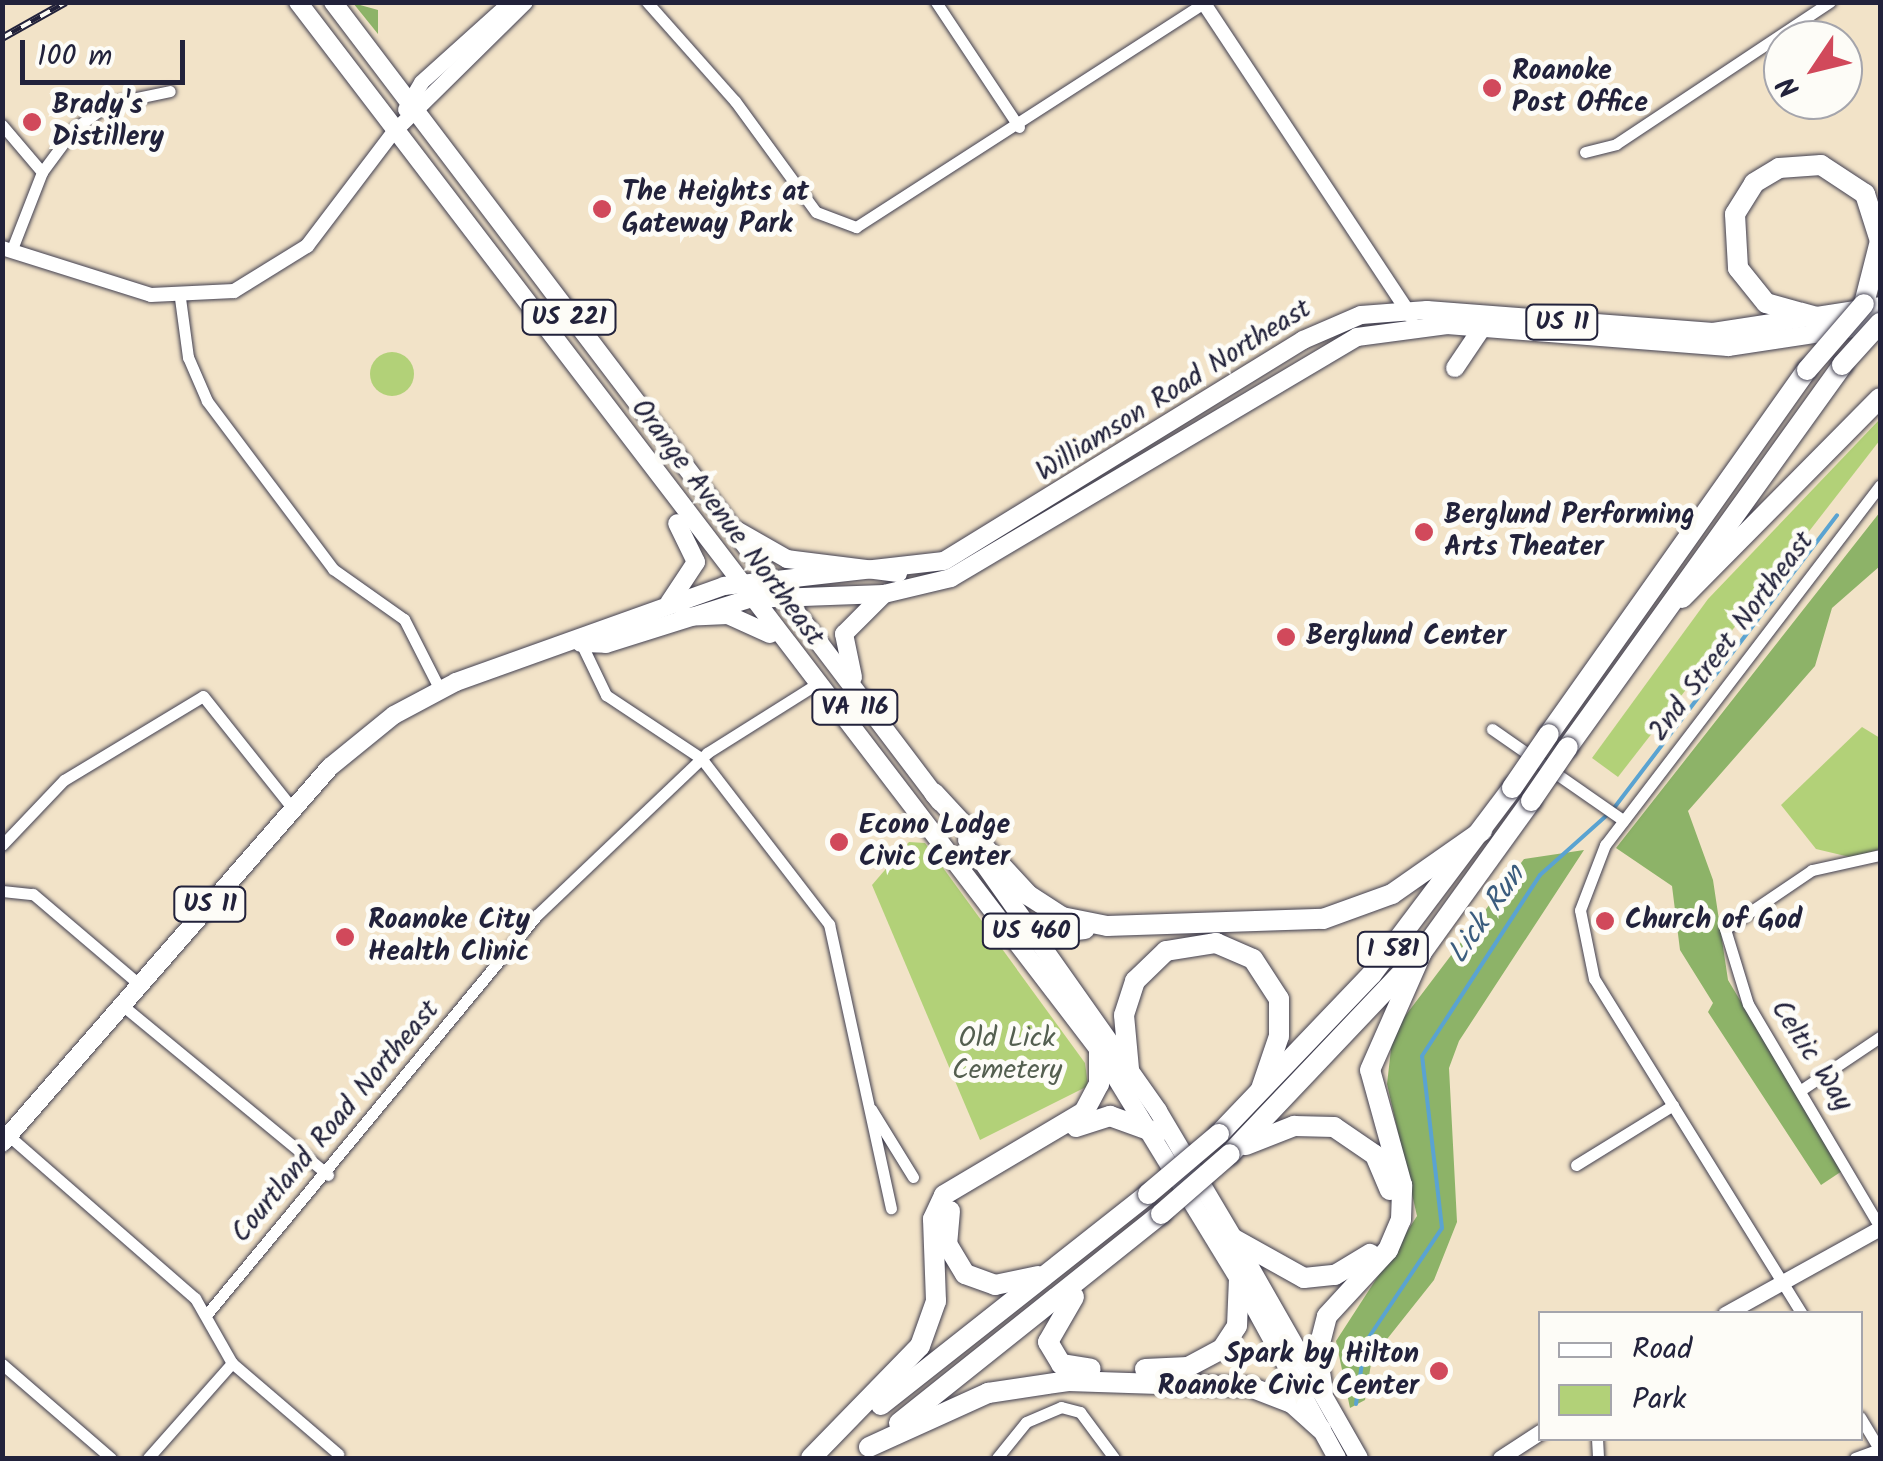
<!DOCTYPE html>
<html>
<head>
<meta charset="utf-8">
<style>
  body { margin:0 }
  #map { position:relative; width:1883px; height:1461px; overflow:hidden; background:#f2e3c8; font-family:Kalam,sans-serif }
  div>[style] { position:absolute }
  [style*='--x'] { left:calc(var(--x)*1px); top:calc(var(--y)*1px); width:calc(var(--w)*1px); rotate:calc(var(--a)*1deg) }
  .green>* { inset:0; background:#b2d178 }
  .round { border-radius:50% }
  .forest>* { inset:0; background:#8db368 }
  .stream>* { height:4px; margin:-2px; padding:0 2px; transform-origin:2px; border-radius:2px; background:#5aa3d1 }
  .roads { filter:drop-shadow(0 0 2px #413f50) drop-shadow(0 0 2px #413f50) }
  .minor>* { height:11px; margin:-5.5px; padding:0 5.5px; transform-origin:5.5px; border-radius:5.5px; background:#fff }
  .tertiary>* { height:14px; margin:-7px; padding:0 7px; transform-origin:7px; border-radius:7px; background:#fff }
  .secondary>* { height:15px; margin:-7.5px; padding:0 7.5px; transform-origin:7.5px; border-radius:7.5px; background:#fff }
  .primary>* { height:18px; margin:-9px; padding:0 9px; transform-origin:9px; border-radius:9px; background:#fff }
  .trunk>* { height:18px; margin:-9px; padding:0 9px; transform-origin:9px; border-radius:9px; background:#fff }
  .motorway>* { height:20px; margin:-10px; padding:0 10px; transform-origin:10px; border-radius:10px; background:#fff }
  .rail>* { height:8px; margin-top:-4px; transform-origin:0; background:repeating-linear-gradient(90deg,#fdfcf7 0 11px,#22223b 0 22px); box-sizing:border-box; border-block:2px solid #22223b }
  .bridges { filter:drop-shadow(0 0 2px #413f50) drop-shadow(0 0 2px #413f50) }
  .motorway-bridge>* { height:20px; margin:-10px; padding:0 10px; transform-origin:10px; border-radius:10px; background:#fff }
  .dots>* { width:28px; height:28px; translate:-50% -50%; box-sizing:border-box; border:5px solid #fdfcf7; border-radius:50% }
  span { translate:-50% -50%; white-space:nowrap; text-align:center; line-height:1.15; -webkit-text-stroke:10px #fdfcf7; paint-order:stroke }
  .shield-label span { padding:2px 8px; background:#fdfcf7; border:2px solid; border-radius:8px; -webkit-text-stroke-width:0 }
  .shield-label { font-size:25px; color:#22223b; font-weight:700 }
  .poi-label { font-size:28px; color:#22223b; font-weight:700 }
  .left { translate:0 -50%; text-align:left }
  .right { translate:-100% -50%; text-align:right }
  .street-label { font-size:28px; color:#22223b }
  .park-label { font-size:28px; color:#545f50 }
  .water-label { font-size:30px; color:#3b5c7e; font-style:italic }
  .frame { position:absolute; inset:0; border:5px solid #22223b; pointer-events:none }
  .legend { position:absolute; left:1538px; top:1311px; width:325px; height:130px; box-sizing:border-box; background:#fdfcf7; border:2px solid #a5a5ac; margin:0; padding:12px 18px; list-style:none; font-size:30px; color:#22223b }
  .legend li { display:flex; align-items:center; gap:20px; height:50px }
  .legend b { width:50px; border:2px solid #a5a5ac }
  .north { position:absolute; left:1763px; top:20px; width:100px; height:100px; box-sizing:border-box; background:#fdfcf7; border:2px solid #a5a5ac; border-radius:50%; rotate:235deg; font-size:28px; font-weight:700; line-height:40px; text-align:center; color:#22223b }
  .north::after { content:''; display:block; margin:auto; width:35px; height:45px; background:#d1495b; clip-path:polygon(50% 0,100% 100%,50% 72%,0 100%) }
  .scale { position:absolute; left:20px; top:40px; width:165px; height:45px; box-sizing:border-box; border:5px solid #22223b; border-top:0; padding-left:12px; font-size:30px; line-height:35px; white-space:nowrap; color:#22223b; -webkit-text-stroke:8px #fdfcf7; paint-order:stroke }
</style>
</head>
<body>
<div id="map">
  <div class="green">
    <i class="round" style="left:370px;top:352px;width:44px;height:44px"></i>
    <i style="clip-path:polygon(1880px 419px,1880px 440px,1618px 777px,1592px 758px,1708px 599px)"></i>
    <i style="clip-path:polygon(1862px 727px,1880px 738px,1880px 849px,1854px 858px,1816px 849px,1781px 805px)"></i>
    <i style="clip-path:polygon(909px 842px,925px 843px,1085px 1063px,1088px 1086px,980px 1140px,872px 885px)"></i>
  </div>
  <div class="forest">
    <i style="clip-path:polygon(353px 3px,378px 10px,378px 34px)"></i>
    <i style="clip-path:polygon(1880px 512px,1880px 566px,1832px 608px,1815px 666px,1688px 811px,1713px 880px,1728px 980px,1842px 1171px,1821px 1185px,1708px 1012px,1713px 1003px,1680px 950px,1672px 886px,1616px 848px)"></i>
    <i style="clip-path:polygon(1584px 850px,1459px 1041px,1449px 1068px,1457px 1222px,1434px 1280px,1372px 1358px,1365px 1400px,1350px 1408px,1336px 1341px,1417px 1216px,1387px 1084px,1393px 1032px,1524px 859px)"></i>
  </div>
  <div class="stream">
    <i style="--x:1614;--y:808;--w:368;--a:-52.7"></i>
    <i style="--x:1356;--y:1404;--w:62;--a:-81.6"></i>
    <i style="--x:1365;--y:1343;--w:138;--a:-56.2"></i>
    <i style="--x:1442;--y:1228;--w:173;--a:-96.6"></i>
    <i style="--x:1422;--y:1056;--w:216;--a:-56.9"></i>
    <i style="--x:1540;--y:875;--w:90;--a:-41.8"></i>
  </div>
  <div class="roads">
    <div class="minor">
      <i style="--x:647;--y:2;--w:132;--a:48.4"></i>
      <i style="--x:735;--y:101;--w:137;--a:53.9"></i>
      <i style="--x:816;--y:212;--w:43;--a:20.6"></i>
      <i style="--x:856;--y:227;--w:413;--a:-32.8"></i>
      <i style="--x:936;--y:2;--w:150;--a:56.4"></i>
      <i style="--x:2;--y:125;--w:62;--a:49.6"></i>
      <i style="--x:1585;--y:152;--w:32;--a:-14"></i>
      <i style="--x:1616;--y:144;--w:257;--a:-33.6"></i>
      <i style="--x:12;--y:249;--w:83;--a:-68.7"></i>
      <i style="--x:42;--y:172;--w:52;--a:-53.6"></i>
      <i style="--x:73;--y:130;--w:44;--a:-36.6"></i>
      <i style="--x:108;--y:104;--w:63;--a:-11.8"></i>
      <i style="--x:180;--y:298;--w:60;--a:82.3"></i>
      <i style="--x:188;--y:357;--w:48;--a:66.6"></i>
      <i style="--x:207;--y:401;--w:210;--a:53.1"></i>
      <i style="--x:333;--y:569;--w:87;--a:35.2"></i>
      <i style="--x:404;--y:619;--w:80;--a:63.1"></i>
      <i style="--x:581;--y:643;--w:58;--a:64.3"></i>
      <i style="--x:606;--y:695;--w:114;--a:33.6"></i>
      <i style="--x:701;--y:758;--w:210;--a:52.4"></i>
      <i style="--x:829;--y:924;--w:291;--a:77.7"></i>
      <i style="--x:1492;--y:729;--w:160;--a:34.8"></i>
      <i style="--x:2;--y:845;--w:90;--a:-46.4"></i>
      <i style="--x:64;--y:780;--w:162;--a:-31.1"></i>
      <i style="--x:203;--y:696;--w:144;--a:51.5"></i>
      <i style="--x:1880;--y:855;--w:70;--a:167.6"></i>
      <i style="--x:1812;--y:870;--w:105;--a:145.9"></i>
      <i style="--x:1725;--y:929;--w:78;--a:73"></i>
      <i style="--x:1748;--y:1004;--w:259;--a:59.4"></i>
      <i style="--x:2;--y:891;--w:31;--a:6"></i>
      <i style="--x:33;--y:894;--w:140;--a:40.4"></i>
      <i style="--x:122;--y:1005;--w:267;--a:39.5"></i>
      <i style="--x:1804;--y:1088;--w:92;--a:-33.9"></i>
      <i style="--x:871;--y:1109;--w:80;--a:58.3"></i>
      <i style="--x:9;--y:1136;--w:247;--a:41.1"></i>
      <i style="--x:195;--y:1298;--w:75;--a:60.4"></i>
      <i style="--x:232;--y:1363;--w:140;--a:40.6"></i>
      <i style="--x:1576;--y:1165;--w:114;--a:-31.7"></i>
      <i style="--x:207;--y:1314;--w:518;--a:-50.41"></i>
      <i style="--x:537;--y:915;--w:235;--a:-43.6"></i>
      <i style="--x:707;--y:753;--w:128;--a:-32.2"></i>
      <i style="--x:1802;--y:1314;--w:394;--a:-121.8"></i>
      <i style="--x:1594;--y:979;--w:70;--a:-101.5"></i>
      <i style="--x:1580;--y:910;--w:70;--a:-69"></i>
      <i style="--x:1605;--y:845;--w:453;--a:-52.6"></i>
      <i style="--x:2;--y:1364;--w:144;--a:40.8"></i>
      <i style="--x:1860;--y:1417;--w:39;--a:59"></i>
      <i style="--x:1597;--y:1438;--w:20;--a:87"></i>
      <i style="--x:148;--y:1458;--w:127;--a:-48.5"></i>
      <i style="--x:997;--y:1458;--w:46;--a:-51.1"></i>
      <i style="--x:1026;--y:1422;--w:38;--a:-23"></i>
      <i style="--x:1061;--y:1407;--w:20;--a:15"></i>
      <i style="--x:1080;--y:1412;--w:57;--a:53.5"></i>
      <i style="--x:1855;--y:1458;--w:27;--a:-20"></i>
    </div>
    <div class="tertiary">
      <i style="--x:1203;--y:2;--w:377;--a:56.5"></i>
      <i style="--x:2;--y:248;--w:156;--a:17.5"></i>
      <i style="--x:151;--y:295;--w:83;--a:-2.8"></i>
      <i style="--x:234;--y:291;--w:86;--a:-31.7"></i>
      <i style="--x:307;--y:246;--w:146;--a:-52.8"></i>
    </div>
    <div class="secondary">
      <i style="--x:405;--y:109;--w:31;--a:-59"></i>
      <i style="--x:421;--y:82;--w:120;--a:-42"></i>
      <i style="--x:395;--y:130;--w:182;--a:-44.6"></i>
      <i style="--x:1725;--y:1314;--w:177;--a:-29"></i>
      <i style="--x:1500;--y:1458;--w:48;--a:-33"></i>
    </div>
    <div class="primary">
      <i style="--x:1455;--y:368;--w:48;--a:-56"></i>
      <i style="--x:581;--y:643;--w:25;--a:2"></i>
      <i style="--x:606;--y:644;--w:150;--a:-17.5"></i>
      <i style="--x:749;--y:599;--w:135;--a:-2.1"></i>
      <i style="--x:884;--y:594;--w:69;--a:-13.4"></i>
      <i style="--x:951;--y:578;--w:472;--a:-30.7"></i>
      <i style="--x:1357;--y:337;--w:91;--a:-7.6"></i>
      <i style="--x:1447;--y:325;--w:282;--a:4.5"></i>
      <i style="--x:1728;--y:347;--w:154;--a:-8.6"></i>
      <i style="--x:2;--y:1143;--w:499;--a:-48.9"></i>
      <i style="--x:330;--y:767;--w:82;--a:-39.1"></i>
      <i style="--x:394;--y:715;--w:70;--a:-28"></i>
      <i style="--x:456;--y:682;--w:285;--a:-19.7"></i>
      <i style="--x:724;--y:586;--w:221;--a:-6.5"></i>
      <i style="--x:944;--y:561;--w:422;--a:-31.6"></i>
      <i style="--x:1303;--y:340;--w:63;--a:-23.3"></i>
      <i style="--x:1361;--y:315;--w:66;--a:-4.3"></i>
      <i style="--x:1427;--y:310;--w:287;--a:4.4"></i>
      <i style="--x:1713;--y:332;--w:169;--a:-8.8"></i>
      <i style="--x:1234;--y:1239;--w:252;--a:60.3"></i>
      <i style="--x:1239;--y:1279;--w:204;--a:61.3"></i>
    </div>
    <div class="trunk">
      <i style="--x:298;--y:2;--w:1319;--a:52.61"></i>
      <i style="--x:1099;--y:1050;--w:268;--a:58.6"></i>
      <i style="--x:333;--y:2;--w:1004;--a:52.81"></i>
      <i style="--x:738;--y:531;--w:56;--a:29.7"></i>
      <i style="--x:787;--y:559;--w:112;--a:7.2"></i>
      <i style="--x:669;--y:603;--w:49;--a:-56.6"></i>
      <i style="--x:696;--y:562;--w:43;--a:-116"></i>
      <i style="--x:683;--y:617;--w:45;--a:-2.5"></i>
      <i style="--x:728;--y:615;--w:46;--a:24.3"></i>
      <i style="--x:853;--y:677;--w:44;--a:-101.8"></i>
      <i style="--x:844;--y:634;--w:57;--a:-45"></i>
      <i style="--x:967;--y:840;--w:332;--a:54.8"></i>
      <i style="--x:1158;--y:1111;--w:149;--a:59.3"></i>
    </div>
    <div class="motorway">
      <i style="--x:1827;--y:320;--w:63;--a:-164.4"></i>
      <i style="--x:1766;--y:303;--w:45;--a:-128.7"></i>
      <i style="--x:1738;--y:268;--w:54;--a:-93.2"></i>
      <i style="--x:1735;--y:214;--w:36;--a:-58"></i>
      <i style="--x:1754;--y:183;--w:29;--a:-31"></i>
      <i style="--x:1779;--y:168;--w:42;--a:-4.1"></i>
      <i style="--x:1821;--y:165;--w:53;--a:33.4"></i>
      <i style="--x:1865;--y:194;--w:49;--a:72.3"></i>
      <i style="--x:1880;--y:241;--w:65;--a:104.3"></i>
      <i style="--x:1682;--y:598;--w:281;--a:-45.3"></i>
      <i style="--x:1549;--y:734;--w:446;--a:-54.7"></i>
      <i style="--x:1568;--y:747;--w:470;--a:-54.3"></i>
      <i style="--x:934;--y:793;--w:139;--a:47.3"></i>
      <i style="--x:1028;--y:895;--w:40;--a:32.9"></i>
      <i style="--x:1062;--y:917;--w:46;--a:11.3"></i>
      <i style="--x:1107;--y:926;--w:216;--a:-1.9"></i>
      <i style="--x:1323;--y:919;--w:73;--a:-19.9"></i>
      <i style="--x:1392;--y:894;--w:110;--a:-35"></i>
      <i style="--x:1034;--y:935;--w:51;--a:-6.7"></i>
      <i style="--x:1129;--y:1069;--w:54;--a:-95.3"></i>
      <i style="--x:1124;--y:1015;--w:36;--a:-72"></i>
      <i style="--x:1135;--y:981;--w:43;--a:-44.1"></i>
      <i style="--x:1166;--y:951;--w:51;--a:-9.1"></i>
      <i style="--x:1216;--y:943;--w:40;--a:23.4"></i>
      <i style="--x:1253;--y:959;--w:48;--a:57"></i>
      <i style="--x:1279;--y:999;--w:37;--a:90"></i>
      <i style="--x:1279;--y:1036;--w:56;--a:108.8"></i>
      <i style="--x:1076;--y:1127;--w:36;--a:-18"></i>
      <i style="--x:1110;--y:1116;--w:50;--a:19.9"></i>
      <i style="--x:1219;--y:1134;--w:221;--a:-46.3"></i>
      <i style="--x:1372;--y:974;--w:233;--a:-53"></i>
      <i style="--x:1246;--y:1145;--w:52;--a:-21.6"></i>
      <i style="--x:1294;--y:1126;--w:40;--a:1.4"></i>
      <i style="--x:1334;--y:1127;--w:50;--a:34.3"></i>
      <i style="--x:1375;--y:1155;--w:38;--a:67"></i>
      <i style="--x:1230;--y:1154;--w:279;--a:-46.5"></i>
      <i style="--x:1422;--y:952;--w:186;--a:-54.2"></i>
      <i style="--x:950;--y:1211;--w:33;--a:95"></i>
      <i style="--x:947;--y:1244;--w:35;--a:59"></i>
      <i style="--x:965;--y:1274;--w:32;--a:20"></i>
      <i style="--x:995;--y:1285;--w:44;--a:-11.8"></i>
      <i style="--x:1234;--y:1239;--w:80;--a:29.1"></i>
      <i style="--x:1304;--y:1278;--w:31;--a:-6"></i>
      <i style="--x:1335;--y:1275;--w:41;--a:-31"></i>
      <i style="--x:1074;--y:1297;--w:52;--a:120"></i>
      <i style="--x:1048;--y:1342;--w:26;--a:59"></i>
      <i style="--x:1061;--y:1364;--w:30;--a:9"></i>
      <i style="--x:1145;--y:1369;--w:43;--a:-2.7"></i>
      <i style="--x:1188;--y:1367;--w:38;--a:-28"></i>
      <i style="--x:1222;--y:1349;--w:27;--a:-57"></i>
      <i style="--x:1237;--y:1326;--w:47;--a:-87.6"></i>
      <i style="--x:1323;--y:1391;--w:36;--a:-99"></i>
      <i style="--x:1317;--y:1355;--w:40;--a:-75.6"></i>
      <i style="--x:1327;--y:1316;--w:90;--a:-47.3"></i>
      <i style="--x:1388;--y:1250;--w:33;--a:-67"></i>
      <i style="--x:1401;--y:1220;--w:35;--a:-88"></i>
      <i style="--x:1402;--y:1185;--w:119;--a:-105.5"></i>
      <i style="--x:1370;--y:1070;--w:129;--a:-66.2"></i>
      <i style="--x:881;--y:1405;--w:340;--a:-38.3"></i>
      <i style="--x:899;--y:1423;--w:335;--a:-38.6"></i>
      <i style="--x:869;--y:1447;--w:131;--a:-24.4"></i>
      <i style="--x:988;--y:1393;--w:81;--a:-8.5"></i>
      <i style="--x:1068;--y:1381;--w:182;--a:1.9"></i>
      <i style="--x:1250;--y:1387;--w:45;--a:20.9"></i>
      <i style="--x:1292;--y:1403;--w:39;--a:42"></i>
      <i style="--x:811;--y:1458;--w:156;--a:-45.8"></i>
      <i style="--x:920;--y:1346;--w:48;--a:-70.4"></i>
      <i style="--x:936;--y:1301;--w:82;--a:-92.1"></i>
      <i style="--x:933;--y:1219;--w:26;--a:-65"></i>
      <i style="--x:944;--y:1195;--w:163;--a:-30.7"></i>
      <i style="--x:1084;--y:1112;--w:32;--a:-62"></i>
      <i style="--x:1099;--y:1084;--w:34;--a:-90"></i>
    </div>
  </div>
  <div class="rail">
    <i style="--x:2;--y:38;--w:73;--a:-29.4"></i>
  </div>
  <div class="bridges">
    <div class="motorway-bridge">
      <i style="--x:1842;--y:365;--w:57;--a:-47.9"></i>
      <i style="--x:1807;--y:370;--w:87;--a:-49.2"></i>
      <i style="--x:1512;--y:788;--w:65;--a:-55.6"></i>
      <i style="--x:1531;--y:801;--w:65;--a:-55.6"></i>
      <i style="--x:1148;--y:1194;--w:93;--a:-40.2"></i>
      <i style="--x:1161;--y:1214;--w:91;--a:-41"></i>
    </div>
  </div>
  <div class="dots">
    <i style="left:1492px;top:88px;background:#d1495b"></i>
    <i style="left:32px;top:122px;background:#d1495b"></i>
    <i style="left:602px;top:209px;background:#d1495b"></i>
    <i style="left:1424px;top:532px;background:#d1495b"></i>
    <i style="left:1286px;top:637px;background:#d1495b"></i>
    <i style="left:839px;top:842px;background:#d1495b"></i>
    <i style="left:1605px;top:921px;background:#d1495b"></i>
    <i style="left:345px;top:937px;background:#d1495b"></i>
    <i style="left:1439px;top:1371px;background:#d1495b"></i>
  </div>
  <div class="shield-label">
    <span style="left:569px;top:317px">US 221</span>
    <span style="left:1562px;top:322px">US 11</span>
    <span style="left:855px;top:707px">VA 116</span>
    <span style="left:210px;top:904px">US 11</span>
    <span style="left:1031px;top:931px">US 460</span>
    <span style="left:1393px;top:949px">I 581</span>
  </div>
  <div class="poi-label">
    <span class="left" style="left:1512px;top:88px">Roanoke<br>Post Office</span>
    <span class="left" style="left:52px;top:122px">Brady's<br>Distillery</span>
    <span class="left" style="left:622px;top:209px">The Heights at<br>Gateway Park</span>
    <span class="left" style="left:1444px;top:532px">Berglund Performing<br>Arts Theater</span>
    <span class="left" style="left:1306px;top:637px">Berglund Center</span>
    <span class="left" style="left:859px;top:842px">Econo Lodge<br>Civic Center</span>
    <span class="left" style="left:368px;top:937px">Roanoke City<br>Health Clinic</span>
    <span class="left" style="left:1625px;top:921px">Church of God</span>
    <span class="right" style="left:1419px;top:1371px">Spark by Hilton<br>Roanoke Civic Center</span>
  </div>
  <div class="street-label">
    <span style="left:1174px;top:391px;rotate:-32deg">Williamson Road Northeast</span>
    <span style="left:727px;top:523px;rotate:53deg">Orange Avenue Northeast</span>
    <span style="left:1732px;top:637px;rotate:-53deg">2nd Street Northeast</span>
    <span style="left:1811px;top:1056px;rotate:57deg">Celtic Way</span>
    <span style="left:336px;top:1122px;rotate:-50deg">Courtland Road Northeast</span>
  </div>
  <div class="park-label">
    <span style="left:1007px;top:1055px">Old Lick<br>Cemetery</span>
  </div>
  <div class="water-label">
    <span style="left:1487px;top:915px;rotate:-55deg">Lick Run</span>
  </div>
  <div class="frame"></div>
  <ul class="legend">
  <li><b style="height:12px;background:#fff"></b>Road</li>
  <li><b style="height:28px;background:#b2d178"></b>Park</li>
  </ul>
  <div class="north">N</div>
  <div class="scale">100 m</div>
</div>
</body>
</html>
